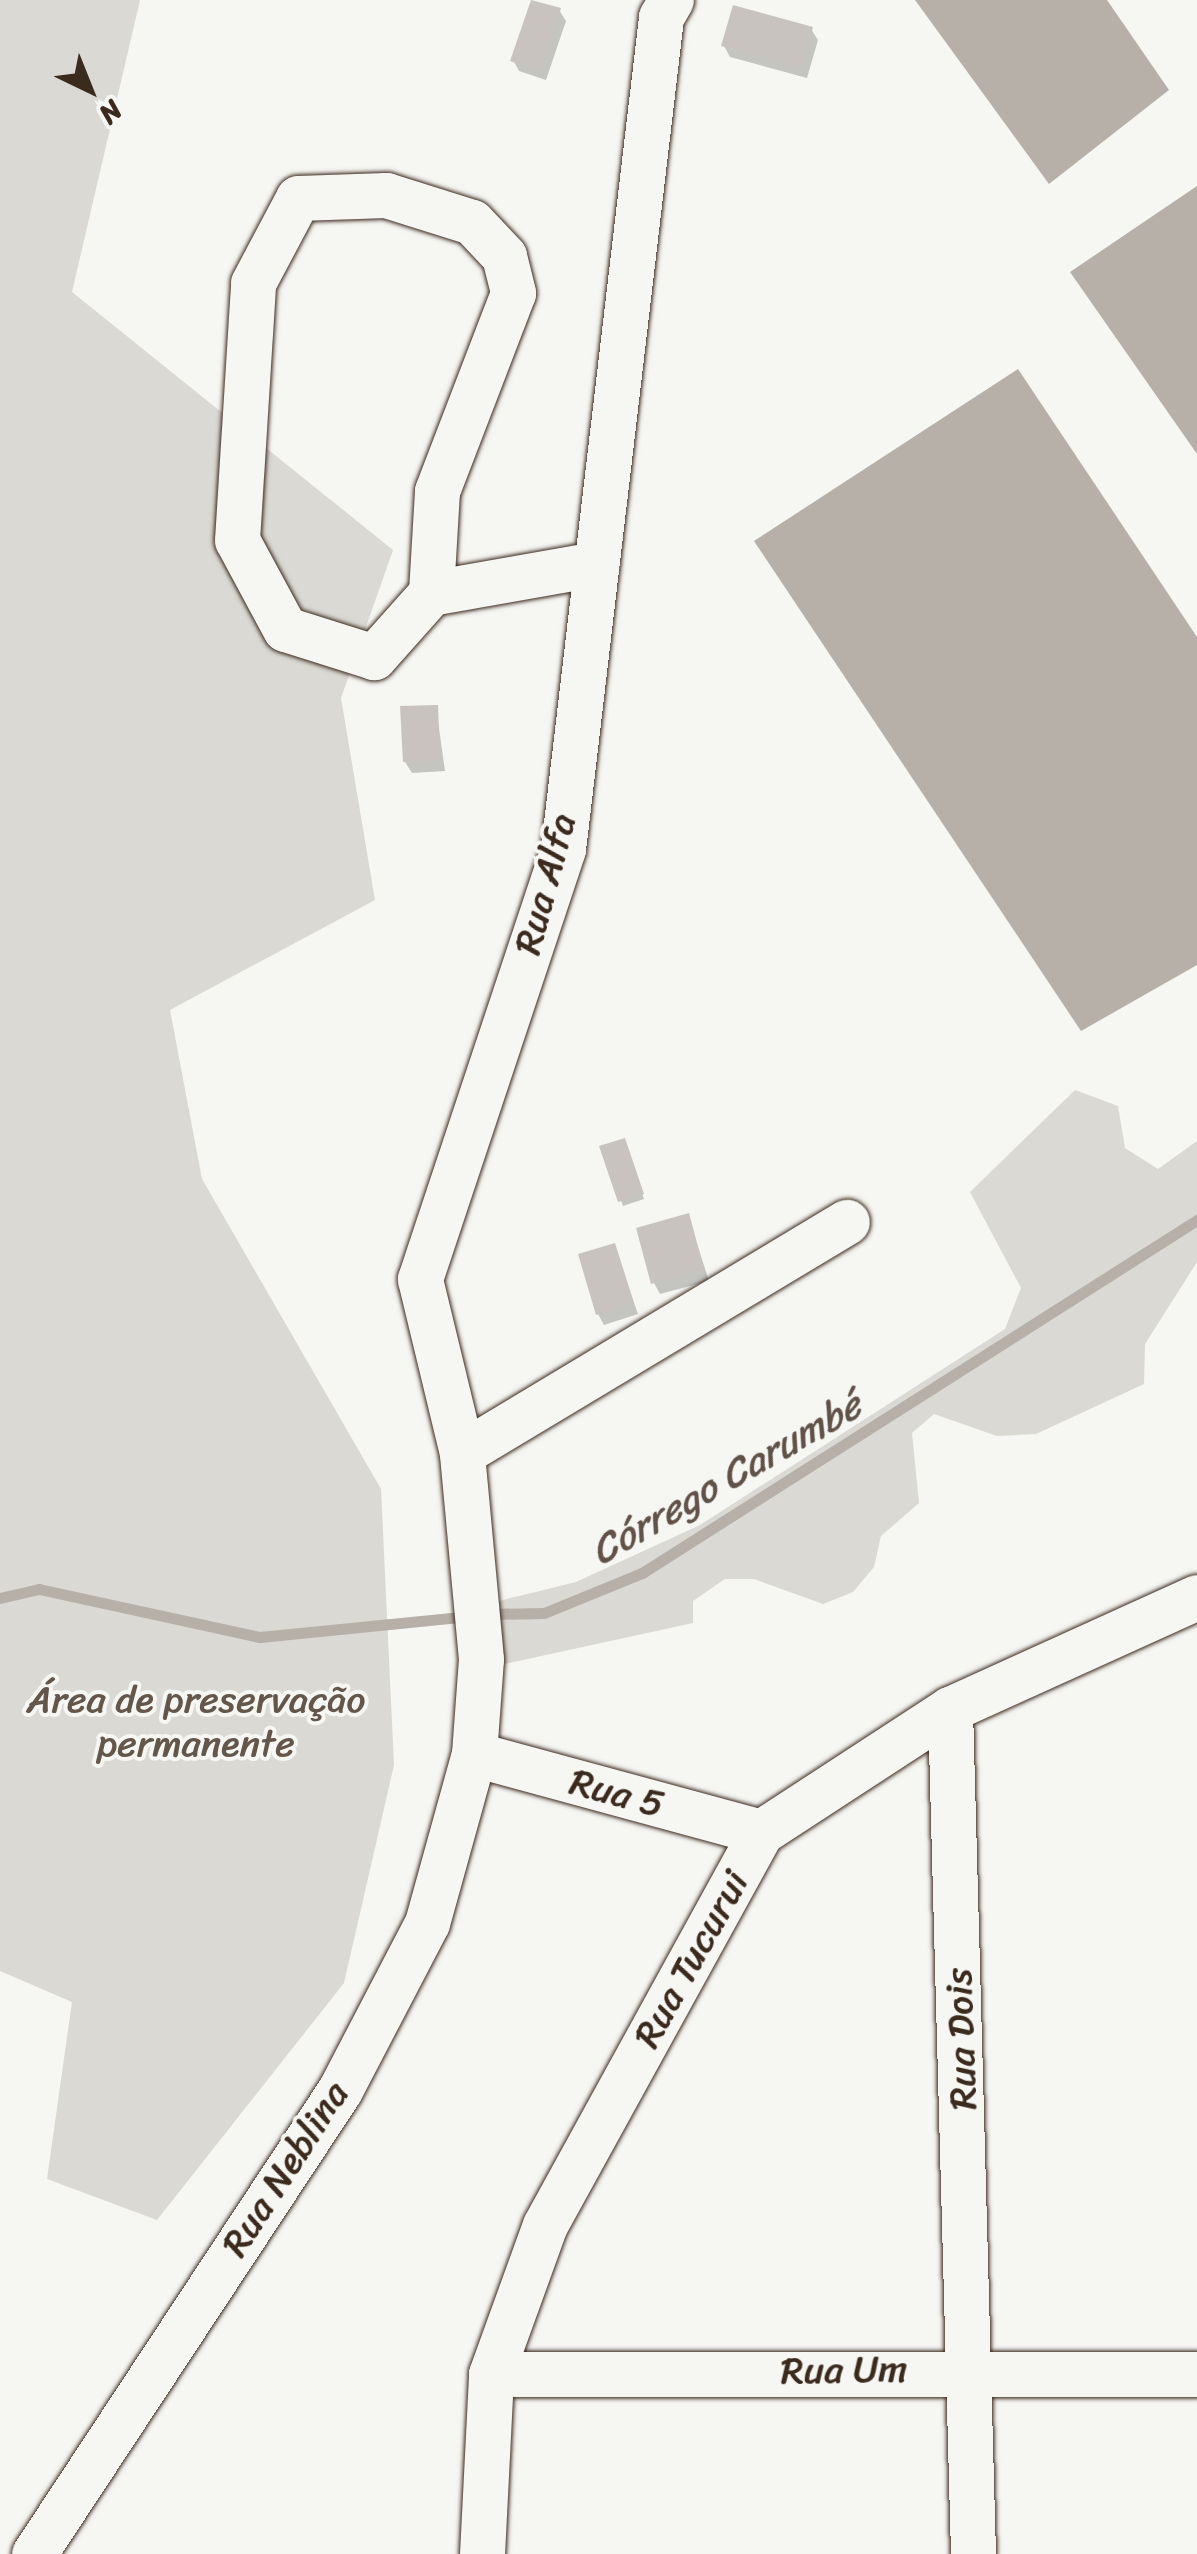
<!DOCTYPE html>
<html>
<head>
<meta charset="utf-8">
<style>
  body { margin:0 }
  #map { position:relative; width:1197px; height:2554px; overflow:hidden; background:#f6f6f2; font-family:Sriracha,sans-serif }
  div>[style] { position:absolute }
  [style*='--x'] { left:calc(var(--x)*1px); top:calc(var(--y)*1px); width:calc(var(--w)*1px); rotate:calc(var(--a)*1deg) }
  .green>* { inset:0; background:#dad9d3 }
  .water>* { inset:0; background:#b6b0a9 }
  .shadow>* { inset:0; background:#0003 }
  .stream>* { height:11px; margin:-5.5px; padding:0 5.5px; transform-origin:5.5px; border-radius:5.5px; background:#b6b0a9 }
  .building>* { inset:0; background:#c8c3be }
  .roads { filter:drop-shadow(0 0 2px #3b2a1e) drop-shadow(0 0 2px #3b2a1e) }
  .minor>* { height:45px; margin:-22.5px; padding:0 22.5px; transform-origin:22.5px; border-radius:22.5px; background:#f6f6f2 }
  span { translate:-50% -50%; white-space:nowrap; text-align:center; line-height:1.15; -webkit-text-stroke:8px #f6f6f2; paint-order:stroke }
  .street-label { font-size:38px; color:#3b2a1e }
  .park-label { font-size:38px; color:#63564b }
  .water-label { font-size:40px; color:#605248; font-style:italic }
  .north { position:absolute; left:40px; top:40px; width:100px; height:100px; -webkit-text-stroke:8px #f6f6f2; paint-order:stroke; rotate:137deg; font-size:28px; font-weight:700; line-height:40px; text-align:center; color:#3b2a1e }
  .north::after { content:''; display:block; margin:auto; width:35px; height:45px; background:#3b2a1e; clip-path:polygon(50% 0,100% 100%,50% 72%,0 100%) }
</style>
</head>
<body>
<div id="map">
  <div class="green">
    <i style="clip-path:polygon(0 0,140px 0,72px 292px,393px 550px,341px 698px,375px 900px,170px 1010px,202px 1179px,381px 1489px,394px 1765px,344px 1983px,157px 2220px,47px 2179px,72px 2002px,0 1971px)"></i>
    <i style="clip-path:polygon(1075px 1090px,1118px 1106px,1125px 1148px,1158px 1169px,1197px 1141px,1197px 1262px,1145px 1344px,1144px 1384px,1036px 1434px,997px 1436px,934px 1414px,912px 1433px,919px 1503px,881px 1536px,874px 1567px,853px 1592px,823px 1604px,754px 1579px,725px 1579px,693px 1601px,693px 1623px,504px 1664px,499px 1601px,576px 1582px,700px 1525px,1005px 1329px,1021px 1288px,970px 1192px)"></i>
  </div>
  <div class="water">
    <i style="clip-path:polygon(915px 0,1107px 0,1169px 90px,1049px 184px)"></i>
    <i style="clip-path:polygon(1197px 186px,1197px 454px,1070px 272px)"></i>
    <i style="clip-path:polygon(1018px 369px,1197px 637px,1197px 965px,1081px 1031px,754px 541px)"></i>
  </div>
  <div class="shadow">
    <i style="clip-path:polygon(559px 10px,566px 21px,546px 80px,519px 71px,513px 60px)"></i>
    <i style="clip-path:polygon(811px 29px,818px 40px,807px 78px,730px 57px,724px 46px)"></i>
    <i style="clip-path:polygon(436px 707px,445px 771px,412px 773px,405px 762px)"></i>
    <i style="clip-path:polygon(626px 1146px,644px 1199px,623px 1206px,602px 1148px)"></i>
    <i style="clip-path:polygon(688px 1216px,709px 1281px,660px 1294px,654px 1283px)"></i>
    <i style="clip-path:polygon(614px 1246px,638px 1314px,604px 1325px,598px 1314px)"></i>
  </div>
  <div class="stream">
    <i style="--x:0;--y:1598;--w:40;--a:-13"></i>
    <i style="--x:39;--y:1589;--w:226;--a:12.3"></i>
    <i style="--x:260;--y:1637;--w:210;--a:-5.7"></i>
    <i style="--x:487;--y:1614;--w:57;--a:-1"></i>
    <i style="--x:544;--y:1613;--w:106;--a:-22.2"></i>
    <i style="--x:642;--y:1573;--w:658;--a:-32.46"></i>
  </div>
  <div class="building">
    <i style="clip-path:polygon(531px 0,561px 8px,540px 71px,510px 61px)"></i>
    <i style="clip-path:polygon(733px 5px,813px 27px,802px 68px,721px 46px)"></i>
    <i style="clip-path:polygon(438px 705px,440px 761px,403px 762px,400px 706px)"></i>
    <i style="clip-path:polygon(625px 1138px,644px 1194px,618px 1202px,599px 1146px)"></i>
    <i style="clip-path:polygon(689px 1213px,704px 1269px,651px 1284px,636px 1228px)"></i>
    <i style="clip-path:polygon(615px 1243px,634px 1303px,596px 1315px,578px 1254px)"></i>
  </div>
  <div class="roads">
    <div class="minor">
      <i style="--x:431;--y:593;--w:86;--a:131.7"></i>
      <i style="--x:374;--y:657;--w:93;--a:-162.5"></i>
      <i style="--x:285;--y:629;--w:101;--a:-118.3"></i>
      <i style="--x:237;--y:540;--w:257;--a:-86.4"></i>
      <i style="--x:253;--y:283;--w:96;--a:-62.1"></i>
      <i style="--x:298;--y:198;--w:88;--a:-2"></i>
      <i style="--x:386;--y:195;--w:90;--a:17.4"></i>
      <i style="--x:472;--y:222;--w:47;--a:46.7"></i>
      <i style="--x:504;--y:256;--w:38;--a:76"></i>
      <i style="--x:513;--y:293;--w:212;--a:111"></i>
      <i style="--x:437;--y:491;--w:102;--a:93.4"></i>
      <i style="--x:431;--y:593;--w:168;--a:-10"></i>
      <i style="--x:462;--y:1453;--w:449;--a:-31"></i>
      <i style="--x:950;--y:1709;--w:845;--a:88.44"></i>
      <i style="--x:474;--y:1754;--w:297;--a:15.2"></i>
      <i style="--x:491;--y:2374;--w:706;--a:0"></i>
      <i style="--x:34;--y:2554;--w:556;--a:-56.6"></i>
      <i style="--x:340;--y:2090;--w:188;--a:-62.5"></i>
      <i style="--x:427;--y:1923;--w:175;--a:-74.5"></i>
      <i style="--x:474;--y:1754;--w:95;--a:-85.8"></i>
      <i style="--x:481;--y:1659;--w:207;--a:-95.3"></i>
      <i style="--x:462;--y:1453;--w:179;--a:-103.6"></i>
      <i style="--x:420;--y:1279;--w:453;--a:-71.6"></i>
      <i style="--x:563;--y:849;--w:838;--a:-83.28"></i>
      <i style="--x:661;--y:17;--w:20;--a:-60"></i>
      <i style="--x:482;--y:2554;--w:180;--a:-87.1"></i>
      <i style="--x:491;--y:2374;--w:158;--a:-70.1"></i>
      <i style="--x:545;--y:2225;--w:448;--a:-61.2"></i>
      <i style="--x:761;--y:1832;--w:225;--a:-33.1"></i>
      <i style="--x:950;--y:1709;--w:271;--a:-24.4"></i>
    </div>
  </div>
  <div class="street-label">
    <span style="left:545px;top:884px;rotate:-75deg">Rua Alfa</span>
    <span style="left:617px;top:1793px;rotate:15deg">Rua 5</span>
    <span style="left:691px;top:1959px;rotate:-61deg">Rua Tucurui</span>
    <span style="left:961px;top:2039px;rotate:-92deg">Rua Dois</span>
    <span style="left:285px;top:2169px;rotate:-57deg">Rua Neblina</span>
    <span style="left:844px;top:2370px;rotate:-1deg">Rua Um</span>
  </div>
  <div class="park-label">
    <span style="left:196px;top:1722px">Área de preservação<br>permanente</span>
  </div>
  <div class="water-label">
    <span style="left:726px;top:1478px;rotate:-30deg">Córrego Carumbé</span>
  </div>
  <div class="north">N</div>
</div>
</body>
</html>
